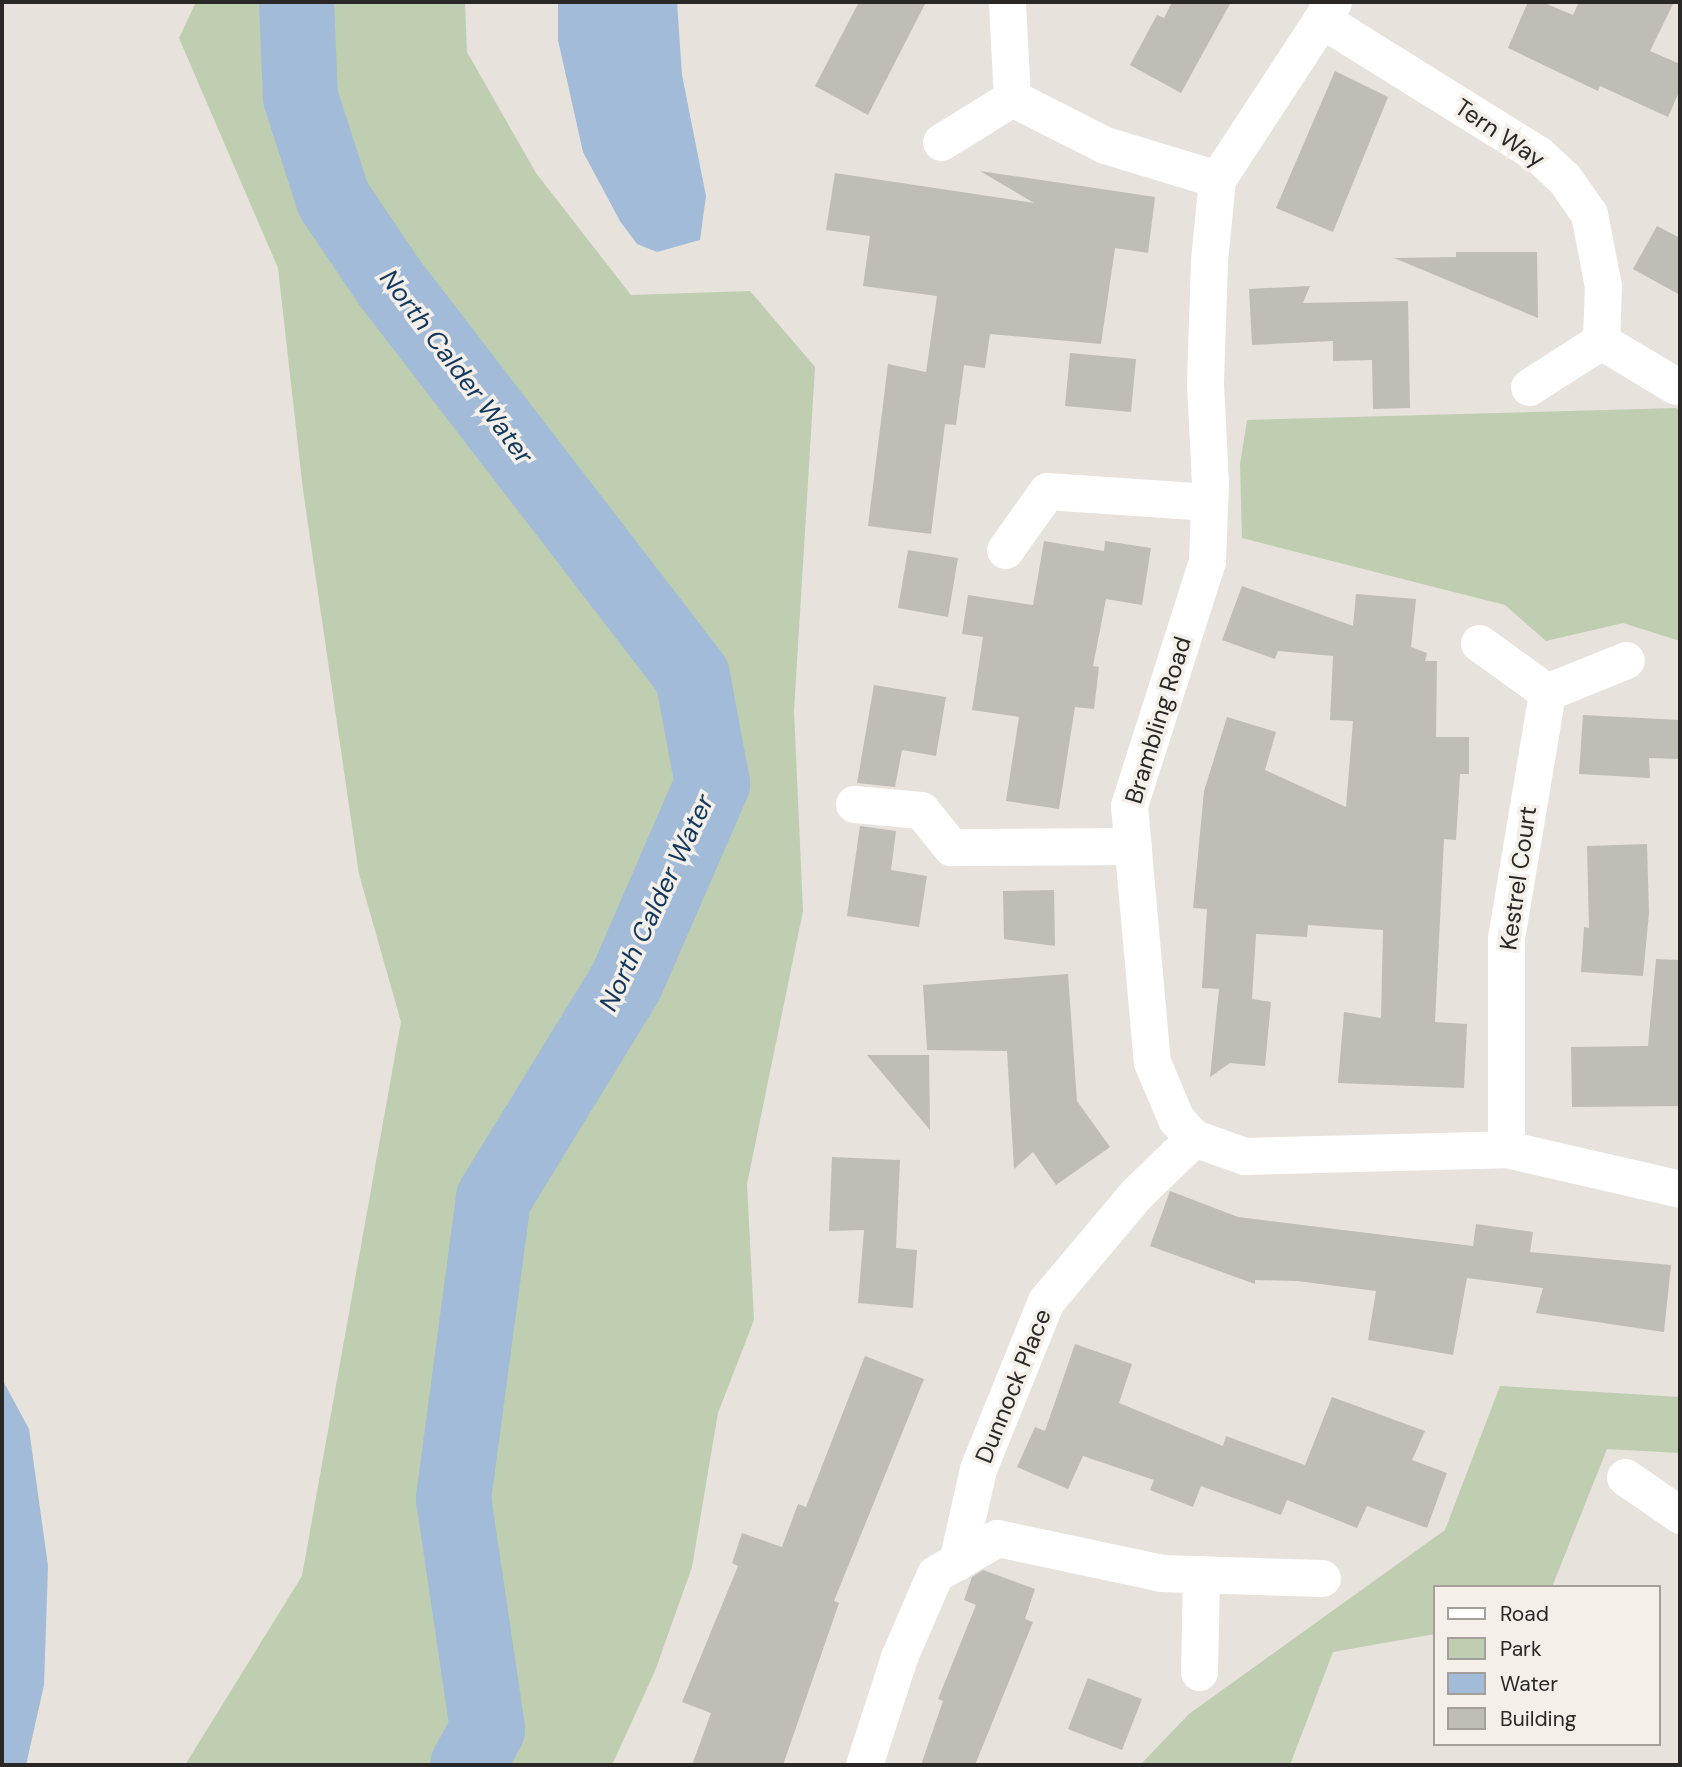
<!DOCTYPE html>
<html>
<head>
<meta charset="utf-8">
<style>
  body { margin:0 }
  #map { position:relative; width:1682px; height:1767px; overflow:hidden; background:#e7e2dc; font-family:"DM Sans",sans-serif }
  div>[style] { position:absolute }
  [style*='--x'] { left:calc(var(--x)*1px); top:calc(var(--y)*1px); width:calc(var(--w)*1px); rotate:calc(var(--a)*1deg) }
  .green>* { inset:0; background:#bfcdb0 }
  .water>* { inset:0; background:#a1bbd8 }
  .river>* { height:75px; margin:-37.5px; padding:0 37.5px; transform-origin:37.5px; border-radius:37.5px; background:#a1bbd8 }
  .building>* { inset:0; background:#c0bcb6 }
  .minor>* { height:37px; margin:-18.5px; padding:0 18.5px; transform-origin:18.5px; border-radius:18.5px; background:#fff }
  span { translate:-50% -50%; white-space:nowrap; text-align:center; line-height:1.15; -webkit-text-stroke:7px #f4efe9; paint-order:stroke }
  .street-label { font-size:24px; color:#2a2826 }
  .water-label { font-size:26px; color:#11375d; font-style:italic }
  .frame { position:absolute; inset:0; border:4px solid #2a2826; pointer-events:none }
  .legend { position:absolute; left:1433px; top:1585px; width:228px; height:161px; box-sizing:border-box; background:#f4efe9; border:2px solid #a39f9b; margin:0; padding:9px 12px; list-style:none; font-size:21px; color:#2a2826 }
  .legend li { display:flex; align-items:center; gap:14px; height:35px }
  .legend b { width:35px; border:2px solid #a39f9b }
</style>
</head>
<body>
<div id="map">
  <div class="green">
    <i style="clip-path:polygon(196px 2px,465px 2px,467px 52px,536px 173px,631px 295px,750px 291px,815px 367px,794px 711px,803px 911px,747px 1184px,754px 1320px,718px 1413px,692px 1567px,655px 1671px,612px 1765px,185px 1765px,302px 1576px,401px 1022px,359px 874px,303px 490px,278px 268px,179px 38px)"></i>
    <i style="clip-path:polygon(1676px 408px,1680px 410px,1680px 641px,1623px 623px,1546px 641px,1505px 605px,1242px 538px,1240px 464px,1247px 420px)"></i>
    <i style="clip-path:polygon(1500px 1386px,1680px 1397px,1680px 1453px,1607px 1449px,1552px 1587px,1435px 1587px,1435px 1634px,1333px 1652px,1290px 1765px,1140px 1765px,1189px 1714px,1445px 1530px)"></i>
  </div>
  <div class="water">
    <i style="clip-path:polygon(558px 2px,677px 2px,682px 75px,706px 196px,700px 240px,657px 252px,637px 244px,620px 221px,583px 152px,558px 40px)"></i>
    <i style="clip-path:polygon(2px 1379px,29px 1429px,48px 1566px,44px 1685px,26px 1765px,2px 1765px)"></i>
  </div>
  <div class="river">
    <i style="--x:296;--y:2;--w:95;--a:87.6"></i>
    <i style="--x:300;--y:97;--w:107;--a:72.1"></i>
    <i style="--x:333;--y:199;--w:100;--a:56"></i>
    <i style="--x:389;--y:282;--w:497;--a:52.4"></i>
    <i style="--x:692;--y:676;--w:109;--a:79.4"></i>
    <i style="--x:712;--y:783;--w:216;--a:113.5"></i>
    <i style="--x:626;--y:981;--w:255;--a:121.5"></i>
    <i style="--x:493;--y:1198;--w:303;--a:97.6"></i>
    <i style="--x:453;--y:1498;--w:233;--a:81.6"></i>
    <i style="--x:487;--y:1729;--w:41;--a:119.1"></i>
  </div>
  <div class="building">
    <i style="clip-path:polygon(859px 2px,926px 2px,868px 115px,815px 86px)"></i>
    <i style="clip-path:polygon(1172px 2px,1231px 2px,1181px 93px,1130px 65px,1157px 15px,1164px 18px)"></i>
    <i style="clip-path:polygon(1528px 2px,1542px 2px,1573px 15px,1579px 2px,1674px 2px,1650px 51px,1680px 64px,1680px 90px,1668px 117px,1600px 86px,1598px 91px,1508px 48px)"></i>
    <i style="clip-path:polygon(1335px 71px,1388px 97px,1333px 232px,1276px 208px)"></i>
    <i style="clip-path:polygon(980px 171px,1155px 197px,1148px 253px,1115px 248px,1101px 344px,990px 334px,985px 368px,964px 365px,956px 425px,945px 424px,931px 534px,868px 526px,888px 364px,926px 372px,937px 296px,863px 286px,870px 236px,826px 230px,835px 173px,1034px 203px)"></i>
    <i style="clip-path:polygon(1657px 226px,1680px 238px,1680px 295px,1633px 269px)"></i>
    <i style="clip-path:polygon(1456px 252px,1537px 252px,1538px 318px,1394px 258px,1456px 257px)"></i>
    <i style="clip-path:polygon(1310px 286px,1303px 303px,1408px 301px,1410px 408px,1373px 409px,1372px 360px,1333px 361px,1333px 341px,1252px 345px,1249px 289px)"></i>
    <i style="clip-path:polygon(1070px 353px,1136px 359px,1131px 412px,1065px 406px)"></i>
    <i style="clip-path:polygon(1044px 541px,1104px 551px,1105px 541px,1151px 548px,1142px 605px,1106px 599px,1093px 666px,1099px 667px,1094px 709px,1075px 707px,1059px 809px,1006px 801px,1019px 717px,972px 710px,983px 637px,962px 634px,968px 595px,1033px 605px)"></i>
    <i style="clip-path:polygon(908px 550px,958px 558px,948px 617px,898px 608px)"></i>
    <i style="clip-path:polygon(1242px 586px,1353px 626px,1356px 594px,1416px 599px,1411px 647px,1427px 653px,1425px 661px,1437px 661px,1436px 737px,1469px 737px,1469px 774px,1460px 774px,1456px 840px,1444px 839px,1435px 1022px,1467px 1024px,1464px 1088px,1338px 1083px,1344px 1012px,1381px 1018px,1383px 930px,1308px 925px,1307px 937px,1256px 934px,1252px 999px,1271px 1002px,1265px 1066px,1230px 1063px,1210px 1077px,1219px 989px,1202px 988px,1207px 909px,1193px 908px,1204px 791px,1227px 717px,1276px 732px,1265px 770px,1346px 807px,1353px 721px,1330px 720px,1333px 656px,1278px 651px,1275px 659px,1222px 640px)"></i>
    <i style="clip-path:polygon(874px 685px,946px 697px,936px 756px,902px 750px,895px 787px,857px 783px)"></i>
    <i style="clip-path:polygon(1583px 715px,1680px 720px,1680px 759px,1649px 758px,1650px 778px,1579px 774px)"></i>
    <i style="clip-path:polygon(860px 826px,896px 831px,891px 870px,927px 876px,919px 927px,847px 916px)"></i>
    <i style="clip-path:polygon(1647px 844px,1649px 913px,1643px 976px,1581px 972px,1584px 927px,1589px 928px,1587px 846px)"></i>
    <i style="clip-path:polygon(1054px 890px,1055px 946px,1004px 939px,1003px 891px)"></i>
    <i style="clip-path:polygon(1656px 959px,1680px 960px,1680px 1106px,1572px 1107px,1571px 1047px,1648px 1046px)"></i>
    <i style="clip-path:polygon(1068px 974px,1077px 1101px,1110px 1147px,1056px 1185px,1033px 1152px,1014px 1169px,1007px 1051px,927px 1050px,923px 985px)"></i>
    <i style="clip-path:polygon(867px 1055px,929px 1055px,930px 1130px)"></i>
    <i style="clip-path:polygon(832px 1157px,900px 1160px,896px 1248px,917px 1250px,913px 1308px,858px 1303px,864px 1230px,829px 1231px)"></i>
    <i style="clip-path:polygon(1170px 1191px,1238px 1217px,1473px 1246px,1476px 1224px,1533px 1232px,1530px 1252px,1671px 1265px,1664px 1332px,1536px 1313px,1543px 1288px,1467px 1278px,1453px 1355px,1368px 1340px,1376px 1291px,1297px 1281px,1255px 1280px,1255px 1284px,1150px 1246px)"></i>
    <i style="clip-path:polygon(1075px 1344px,1132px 1364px,1119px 1403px,1223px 1446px,1226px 1436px,1305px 1465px,1332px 1397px,1425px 1431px,1412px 1460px,1447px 1473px,1427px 1528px,1367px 1506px,1357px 1528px,1287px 1500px,1281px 1515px,1201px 1486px,1193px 1507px,1150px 1490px,1154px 1480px,1083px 1456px,1068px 1489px,1017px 1467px,1035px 1427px,1045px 1431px)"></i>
    <i style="clip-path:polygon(865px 1356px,924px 1379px,834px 1601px,839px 1603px,783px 1765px,692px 1765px,711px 1713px,682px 1702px,738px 1566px,732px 1563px,742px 1533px,782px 1547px,798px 1504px,806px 1507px)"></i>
    <i style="clip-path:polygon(983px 1570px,1035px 1589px,1025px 1619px,1033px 1622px,975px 1765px,921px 1765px,943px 1701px,938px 1699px,976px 1605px,964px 1600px,972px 1577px)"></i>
    <i style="clip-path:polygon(1088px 1678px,1142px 1699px,1122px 1750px,1068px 1729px)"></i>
  </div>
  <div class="minor">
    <i style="--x:1333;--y:2;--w:212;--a:123.2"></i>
    <i style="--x:1217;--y:179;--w:82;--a:95.6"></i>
    <i style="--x:1209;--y:261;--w:123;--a:91.9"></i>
    <i style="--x:1205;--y:384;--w:98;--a:87.1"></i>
    <i style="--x:1210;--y:482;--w:79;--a:92.2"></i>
    <i style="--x:1207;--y:561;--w:257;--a:107.7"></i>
    <i style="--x:1129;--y:806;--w:257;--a:84.9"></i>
    <i style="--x:1152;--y:1062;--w:62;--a:67.2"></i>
    <i style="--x:1176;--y:1119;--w:26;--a:47"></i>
    <i style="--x:1194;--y:1138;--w:53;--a:19.8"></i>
    <i style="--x:1244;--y:1156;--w:262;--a:-1.5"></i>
    <i style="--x:1506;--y:1149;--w:179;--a:12.9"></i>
    <i style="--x:1007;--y:3;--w:95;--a:87"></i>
    <i style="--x:1324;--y:21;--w:253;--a:31.9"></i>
    <i style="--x:1539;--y:155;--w:34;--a:43"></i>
    <i style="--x:1564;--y:178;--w:44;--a:55.2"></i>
    <i style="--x:1589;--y:214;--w:73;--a:79"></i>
    <i style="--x:1603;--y:286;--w:55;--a:92.1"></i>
    <i style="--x:941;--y:142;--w:84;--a:-31.8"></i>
    <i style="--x:1012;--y:98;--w:104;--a:26.8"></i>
    <i style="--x:1105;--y:145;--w:117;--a:16.9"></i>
    <i style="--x:1529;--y:387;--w:85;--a:-32.6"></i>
    <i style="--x:1601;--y:341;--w:87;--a:31"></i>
    <i style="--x:1005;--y:550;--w:72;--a:-54.6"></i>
    <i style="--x:1047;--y:491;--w:162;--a:3.9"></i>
    <i style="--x:1479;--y:643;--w:84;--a:35.8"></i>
    <i style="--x:854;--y:804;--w:67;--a:5.1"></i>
    <i style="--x:921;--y:810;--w:48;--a:51"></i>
    <i style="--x:951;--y:847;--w:182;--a:-0.3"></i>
    <i style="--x:1506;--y:1149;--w:211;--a:-90"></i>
    <i style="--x:1506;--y:938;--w:249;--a:-80.5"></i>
    <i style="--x:1547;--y:692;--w:85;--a:-22.1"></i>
    <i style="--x:1625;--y:1477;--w:67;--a:34.6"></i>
    <i style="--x:957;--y:1562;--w:95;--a:-77.3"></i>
    <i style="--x:978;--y:1469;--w:181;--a:-68"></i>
    <i style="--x:1046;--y:1301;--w:141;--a:-49.9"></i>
    <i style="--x:1137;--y:1193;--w:79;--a:-44"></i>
    <i style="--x:1199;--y:1672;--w:98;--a:-88.8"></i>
    <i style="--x:864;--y:1765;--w:114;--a:-72"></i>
    <i style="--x:899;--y:1657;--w:90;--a:-66.6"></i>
    <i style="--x:935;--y:1574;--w:72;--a:-30.1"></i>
    <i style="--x:997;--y:1538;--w:168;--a:12"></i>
    <i style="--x:1161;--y:1573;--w:161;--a:1.8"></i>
  </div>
  <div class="street-label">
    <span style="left:1500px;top:133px;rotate:34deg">Tern Way</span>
    <span style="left:1158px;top:720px;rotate:-73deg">Brambling Road</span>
    <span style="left:1518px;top:878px;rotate:-82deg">Kestrel Court</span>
    <span style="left:1013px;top:1386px;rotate:-68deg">Dunnock Place</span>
  </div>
  <div class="water-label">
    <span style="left:456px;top:367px;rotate:53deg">North Calder Water</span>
    <span style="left:657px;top:903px;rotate:-65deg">North Calder Water</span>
  </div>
  <div class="frame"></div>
  <ul class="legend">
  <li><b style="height:9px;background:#fff"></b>Road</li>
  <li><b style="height:19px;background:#bfcdb0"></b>Park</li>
  <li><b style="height:19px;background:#a1bbd8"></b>Water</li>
  <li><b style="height:19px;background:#c0bcb6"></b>Building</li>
  </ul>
</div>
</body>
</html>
